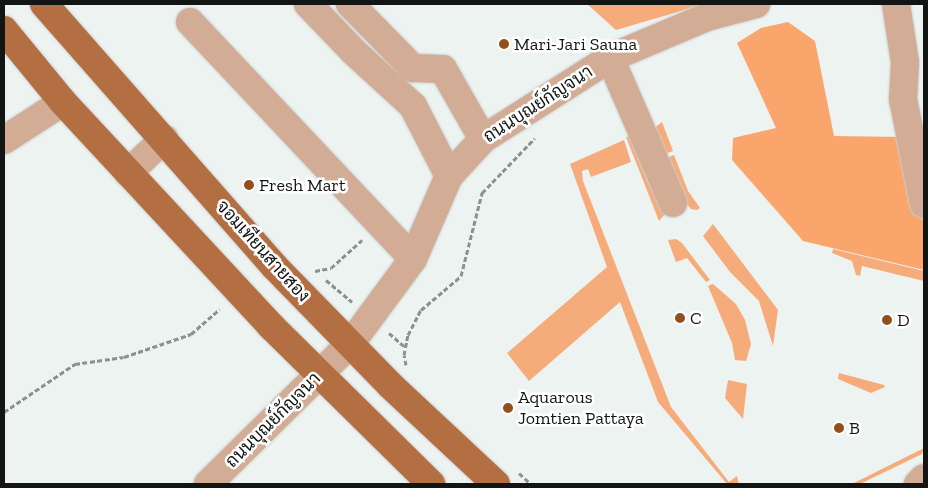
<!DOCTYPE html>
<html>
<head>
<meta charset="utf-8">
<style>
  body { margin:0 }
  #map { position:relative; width:928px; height:488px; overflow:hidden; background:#edf3f1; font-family:"Zilla Slab",Sarabun,serif }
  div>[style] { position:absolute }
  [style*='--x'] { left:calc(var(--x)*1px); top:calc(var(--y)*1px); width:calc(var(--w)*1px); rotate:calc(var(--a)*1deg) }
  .green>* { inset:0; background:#f6ab7a }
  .forest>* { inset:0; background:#faa56c }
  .path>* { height:3px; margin-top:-1.5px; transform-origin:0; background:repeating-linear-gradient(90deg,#8c908f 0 5px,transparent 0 7.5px) }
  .roads { filter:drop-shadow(0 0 1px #cacfce) drop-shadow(0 0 1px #cacfce) }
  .minor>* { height:28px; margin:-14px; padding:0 14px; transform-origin:14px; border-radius:14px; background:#d2ac94 }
  .major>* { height:28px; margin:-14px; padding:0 14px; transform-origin:14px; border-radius:14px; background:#b36f41 }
  .dots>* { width:14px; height:14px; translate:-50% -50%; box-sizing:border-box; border:2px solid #fff; border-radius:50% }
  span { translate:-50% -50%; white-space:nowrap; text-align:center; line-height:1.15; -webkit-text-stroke:5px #fff; paint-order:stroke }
  .poi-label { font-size:18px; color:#131515 }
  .left { translate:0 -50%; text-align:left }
  .street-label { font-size:18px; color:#131515 }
  .frame { position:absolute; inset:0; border:5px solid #131515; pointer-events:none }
</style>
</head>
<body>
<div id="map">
  <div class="green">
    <i style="clip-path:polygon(587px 4px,705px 4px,616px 30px)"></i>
    <i style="clip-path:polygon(662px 122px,673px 151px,665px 154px,653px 129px)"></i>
    <i style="clip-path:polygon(629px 136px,651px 189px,662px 205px,665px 214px,659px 221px,626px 137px)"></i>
    <i style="clip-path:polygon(624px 140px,631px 162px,591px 177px,588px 169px,582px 171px,583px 181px,671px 407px,729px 482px,737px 476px,739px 484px,727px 484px,658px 402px,620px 302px,529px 381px,507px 353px,607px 267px,570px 164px)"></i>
    <i style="clip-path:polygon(674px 155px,688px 191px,700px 208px,697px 210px,691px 209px,671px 184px,667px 158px)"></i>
    <i style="clip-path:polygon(713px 224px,778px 310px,773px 346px,759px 301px,730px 272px,703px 236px)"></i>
    <i style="clip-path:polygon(676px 239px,682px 243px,710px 280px,706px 282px,687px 258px,676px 262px,668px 240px)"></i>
    <i style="clip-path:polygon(833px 249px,924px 271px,924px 281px,862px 266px,860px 276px,856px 275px,852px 261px,832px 253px)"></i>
    <i style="clip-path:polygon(713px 284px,736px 304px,745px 320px,751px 344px,746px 361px,735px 360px,732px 343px,708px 286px)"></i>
    <i style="clip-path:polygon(839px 373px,884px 385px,885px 387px,871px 393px,838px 379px)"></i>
    <i style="clip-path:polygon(728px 380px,747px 384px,743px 419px,725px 398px)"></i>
    <i style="clip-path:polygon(924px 448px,922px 454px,860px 484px,852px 484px)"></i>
  </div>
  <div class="forest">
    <i style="clip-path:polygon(788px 22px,815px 41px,834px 136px,904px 137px,924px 225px,924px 270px,803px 241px,732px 160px,733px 138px,776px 128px,737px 43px,761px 28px)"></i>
  </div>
  <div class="path">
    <i style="--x:315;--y:271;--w:16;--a:-11"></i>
    <i style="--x:331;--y:268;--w:42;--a:-42.1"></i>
    <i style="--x:326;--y:280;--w:34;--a:40"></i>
    <i style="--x:389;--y:333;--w:21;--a:41"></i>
    <i style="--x:406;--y:365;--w:10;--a:-101"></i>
    <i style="--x:404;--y:355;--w:20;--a:-79"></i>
    <i style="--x:408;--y:335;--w:28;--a:-63"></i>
    <i style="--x:421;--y:310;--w:52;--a:-40.4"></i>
    <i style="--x:461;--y:276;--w:86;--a:-75.8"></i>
    <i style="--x:482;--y:193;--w:76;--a:-46.1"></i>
    <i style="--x:4;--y:412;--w:86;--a:-34.1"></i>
    <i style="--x:75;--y:364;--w:49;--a:-8.1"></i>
    <i style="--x:124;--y:357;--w:71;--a:-18.9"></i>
    <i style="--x:191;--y:334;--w:38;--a:-41"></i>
    <i style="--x:519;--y:473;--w:16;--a:43"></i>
  </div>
  <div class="roads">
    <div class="minor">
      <i style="--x:308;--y:4;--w:66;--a:46.2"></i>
      <i style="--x:354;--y:52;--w:80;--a:42.5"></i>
      <i style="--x:413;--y:106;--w:79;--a:62.8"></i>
      <i style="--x:350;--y:4;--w:90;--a:45.5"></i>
      <i style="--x:413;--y:68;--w:30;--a:2"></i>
      <i style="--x:443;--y:69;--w:81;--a:60.3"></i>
      <i style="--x:896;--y:4;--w:59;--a:81.2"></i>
      <i style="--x:905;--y:62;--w:37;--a:93"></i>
      <i style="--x:903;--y:99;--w:107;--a:78.7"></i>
      <i style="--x:190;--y:22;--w:325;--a:46.7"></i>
      <i style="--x:610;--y:58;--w:158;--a:66.5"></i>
      <i style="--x:4;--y:140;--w:70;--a:-32.8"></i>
      <i style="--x:128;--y:173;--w:50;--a:-43.4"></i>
      <i style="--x:208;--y:484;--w:201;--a:-44.6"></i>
      <i style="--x:351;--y:343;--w:104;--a:-53.6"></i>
      <i style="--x:413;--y:259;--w:90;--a:-66.6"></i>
      <i style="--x:449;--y:176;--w:50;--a:-47.4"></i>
      <i style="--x:483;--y:139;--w:151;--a:-32.5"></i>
      <i style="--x:610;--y:58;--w:105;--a:-22.9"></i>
      <i style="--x:707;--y:17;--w:51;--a:-14.9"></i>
      <i style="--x:918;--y:484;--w:8;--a:-45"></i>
    </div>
    <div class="major">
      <i style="--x:44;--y:4;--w:349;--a:48.7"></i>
      <i style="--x:274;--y:266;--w:166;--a:45.7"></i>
      <i style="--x:390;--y:385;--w:145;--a:43"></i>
      <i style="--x:4;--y:30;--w:93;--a:50.7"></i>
      <i style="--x:63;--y:102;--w:306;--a:47.1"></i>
      <i style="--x:271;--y:326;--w:225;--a:44.6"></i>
    </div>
  </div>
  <div class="dots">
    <i style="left:504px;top:44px;background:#92501e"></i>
    <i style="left:249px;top:185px;background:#92501e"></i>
    <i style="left:680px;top:318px;background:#92501e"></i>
    <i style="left:887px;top:320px;background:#92501e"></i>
    <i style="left:508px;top:408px;background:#92501e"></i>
    <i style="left:839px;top:428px;background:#92501e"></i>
  </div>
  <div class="poi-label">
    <span class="left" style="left:514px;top:44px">Mari-Jari Sauna</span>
    <span class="left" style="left:259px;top:185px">Fresh Mart</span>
    <span class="left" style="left:690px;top:318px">C</span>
    <span class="left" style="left:897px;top:320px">D</span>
    <span class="left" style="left:518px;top:408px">Aquarous<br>Jomtien Pattaya</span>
    <span class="left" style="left:849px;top:428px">B</span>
  </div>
  <div class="street-label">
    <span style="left:538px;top:104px;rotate:-33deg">ถนนบุณย์กัญจนา</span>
    <span style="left:263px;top:251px;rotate:48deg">จอมเทียนสายสอง</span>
    <span style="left:273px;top:420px;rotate:-45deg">ถนนบุณย์กัญจนา</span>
  </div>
  <div class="frame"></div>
</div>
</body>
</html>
